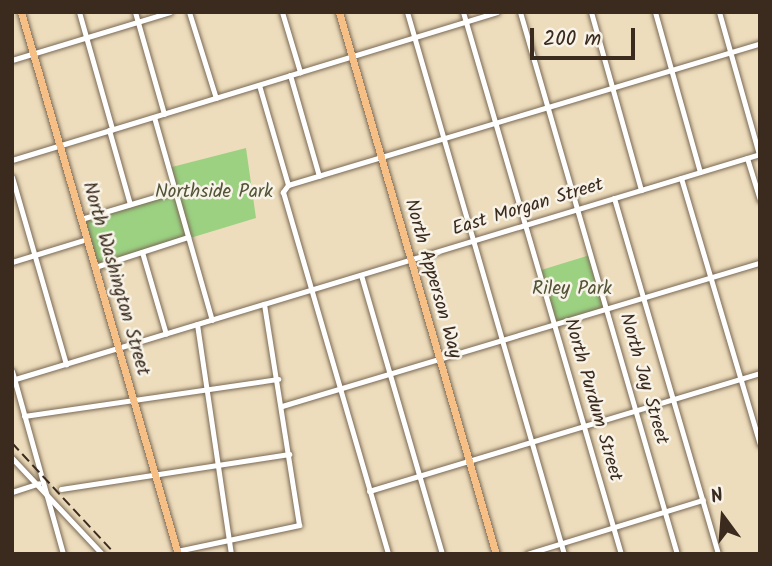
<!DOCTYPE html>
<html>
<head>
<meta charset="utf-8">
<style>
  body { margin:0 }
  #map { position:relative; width:772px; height:566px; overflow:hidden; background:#eeddbc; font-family:Kalam,sans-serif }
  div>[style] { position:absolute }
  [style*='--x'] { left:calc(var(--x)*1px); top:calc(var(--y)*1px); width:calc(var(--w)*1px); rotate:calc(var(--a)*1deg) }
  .green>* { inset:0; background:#9cd182 }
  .roads { filter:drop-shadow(0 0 2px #7a6955) drop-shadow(0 0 2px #7a6955) }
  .minor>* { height:5px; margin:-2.5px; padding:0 2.5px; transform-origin:2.5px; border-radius:2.5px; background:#fff }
  .major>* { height:7px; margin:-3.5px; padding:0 3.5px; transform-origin:3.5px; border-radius:3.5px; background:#f5bf86 }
  .rail>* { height:2px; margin-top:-1px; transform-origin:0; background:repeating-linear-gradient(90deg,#3b2a1e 0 10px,transparent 0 15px) }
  span { translate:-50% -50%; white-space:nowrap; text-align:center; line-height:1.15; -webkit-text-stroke:5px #f7f3e8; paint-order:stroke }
  .park-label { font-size:19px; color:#535437 }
  .street-label { font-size:19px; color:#3b2a1e }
  .frame { position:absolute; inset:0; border:14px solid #3b2a1e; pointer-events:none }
  .north { position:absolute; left:688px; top:482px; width:70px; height:70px; -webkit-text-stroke:5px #f7f3e8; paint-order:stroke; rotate:344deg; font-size:19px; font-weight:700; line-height:28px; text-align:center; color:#3b2a1e }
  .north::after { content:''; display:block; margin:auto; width:24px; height:32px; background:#3b2a1e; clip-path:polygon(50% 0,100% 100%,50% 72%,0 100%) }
  .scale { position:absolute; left:530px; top:28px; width:105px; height:32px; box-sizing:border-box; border:4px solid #3b2a1e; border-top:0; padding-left:9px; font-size:21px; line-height:24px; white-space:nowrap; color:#3b2a1e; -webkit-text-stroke:5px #f7f3e8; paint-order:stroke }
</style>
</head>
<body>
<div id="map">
  <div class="green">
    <i style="clip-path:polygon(246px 148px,256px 218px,95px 267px,81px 219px,174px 191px,168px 168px)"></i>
    <i style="clip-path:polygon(590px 255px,606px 309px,554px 325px,538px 271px)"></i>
  </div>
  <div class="roads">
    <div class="minor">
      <i style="--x:79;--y:12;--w:122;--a:74.2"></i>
      <i style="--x:135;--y:12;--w:106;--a:74.1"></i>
      <i style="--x:189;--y:12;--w:90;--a:72.6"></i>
      <i style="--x:282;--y:12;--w:63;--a:73.3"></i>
      <i style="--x:407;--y:12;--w:564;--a:73.85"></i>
      <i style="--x:463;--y:12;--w:565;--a:73.75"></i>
      <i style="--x:520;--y:12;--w:564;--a:73.85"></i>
      <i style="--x:591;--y:12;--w:185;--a:74.3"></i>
      <i style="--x:655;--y:12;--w:166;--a:74.3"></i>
      <i style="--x:719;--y:12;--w:148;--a:74.3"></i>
      <i style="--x:12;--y:60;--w:165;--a:-16.9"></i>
      <i style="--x:290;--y:75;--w:105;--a:74"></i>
      <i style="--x:259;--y:85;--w:104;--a:73.8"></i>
      <i style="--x:288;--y:185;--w:9;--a:126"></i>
      <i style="--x:283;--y:192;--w:377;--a:73.8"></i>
      <i style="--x:154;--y:117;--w:211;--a:74.1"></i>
      <i style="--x:109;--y:130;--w:77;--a:74.2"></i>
      <i style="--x:747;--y:158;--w:44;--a:72.8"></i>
      <i style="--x:12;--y:160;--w:507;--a:-16.97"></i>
      <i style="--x:12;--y:177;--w:195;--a:73.9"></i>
      <i style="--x:681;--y:178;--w:278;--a:73.5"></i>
      <i style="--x:288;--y:185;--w:493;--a:-16.7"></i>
      <i style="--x:614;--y:198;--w:371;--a:73.7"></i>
      <i style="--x:81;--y:219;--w:98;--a:-16.6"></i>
      <i style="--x:142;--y:252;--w:85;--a:73.7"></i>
      <i style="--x:12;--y:262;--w:78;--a:-17"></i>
      <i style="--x:95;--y:267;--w:98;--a:-17.9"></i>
      <i style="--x:361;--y:275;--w:291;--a:73.8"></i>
      <i style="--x:197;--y:324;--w:232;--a:81.6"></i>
      <i style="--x:12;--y:371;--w:190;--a:74.4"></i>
      <i style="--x:12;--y:380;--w:781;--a:-16.81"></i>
      <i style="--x:282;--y:406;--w:499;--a:-16.7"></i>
      <i style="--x:24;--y:416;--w:257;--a:-8.3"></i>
      <i style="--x:12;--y:458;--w:132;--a:46.8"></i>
      <i style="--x:61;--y:489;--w:231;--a:-8.7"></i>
      <i style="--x:369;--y:491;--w:408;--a:-16.8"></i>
      <i style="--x:12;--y:492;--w:28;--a:-18"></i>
      <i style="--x:177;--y:551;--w:125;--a:-12"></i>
      <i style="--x:299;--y:525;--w:224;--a:-99"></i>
      <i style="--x:527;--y:554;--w:184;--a:-17.1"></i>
    </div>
    <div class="major">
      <i style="--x:21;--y:12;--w:564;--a:73.85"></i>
      <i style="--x:339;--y:12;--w:564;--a:73.85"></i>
    </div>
  </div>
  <div class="rail">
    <i style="--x:12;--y:443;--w:151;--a:47.1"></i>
  </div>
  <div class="park-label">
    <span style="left:214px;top:193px">Northside Park</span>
    <span style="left:572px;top:290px">Riley Park</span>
  </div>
  <div class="street-label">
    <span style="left:528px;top:208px;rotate:-17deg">East Morgan Street</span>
    <span style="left:115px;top:279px;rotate:74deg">North Washington Street</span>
    <span style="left:432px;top:279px;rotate:74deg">North Apperson Way</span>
    <span style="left:643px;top:379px;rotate:74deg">North Jay Street</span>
    <span style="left:592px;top:400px;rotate:74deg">North Purdum Street</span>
  </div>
  <div class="frame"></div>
  <div class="north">N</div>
  <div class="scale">200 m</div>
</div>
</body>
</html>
